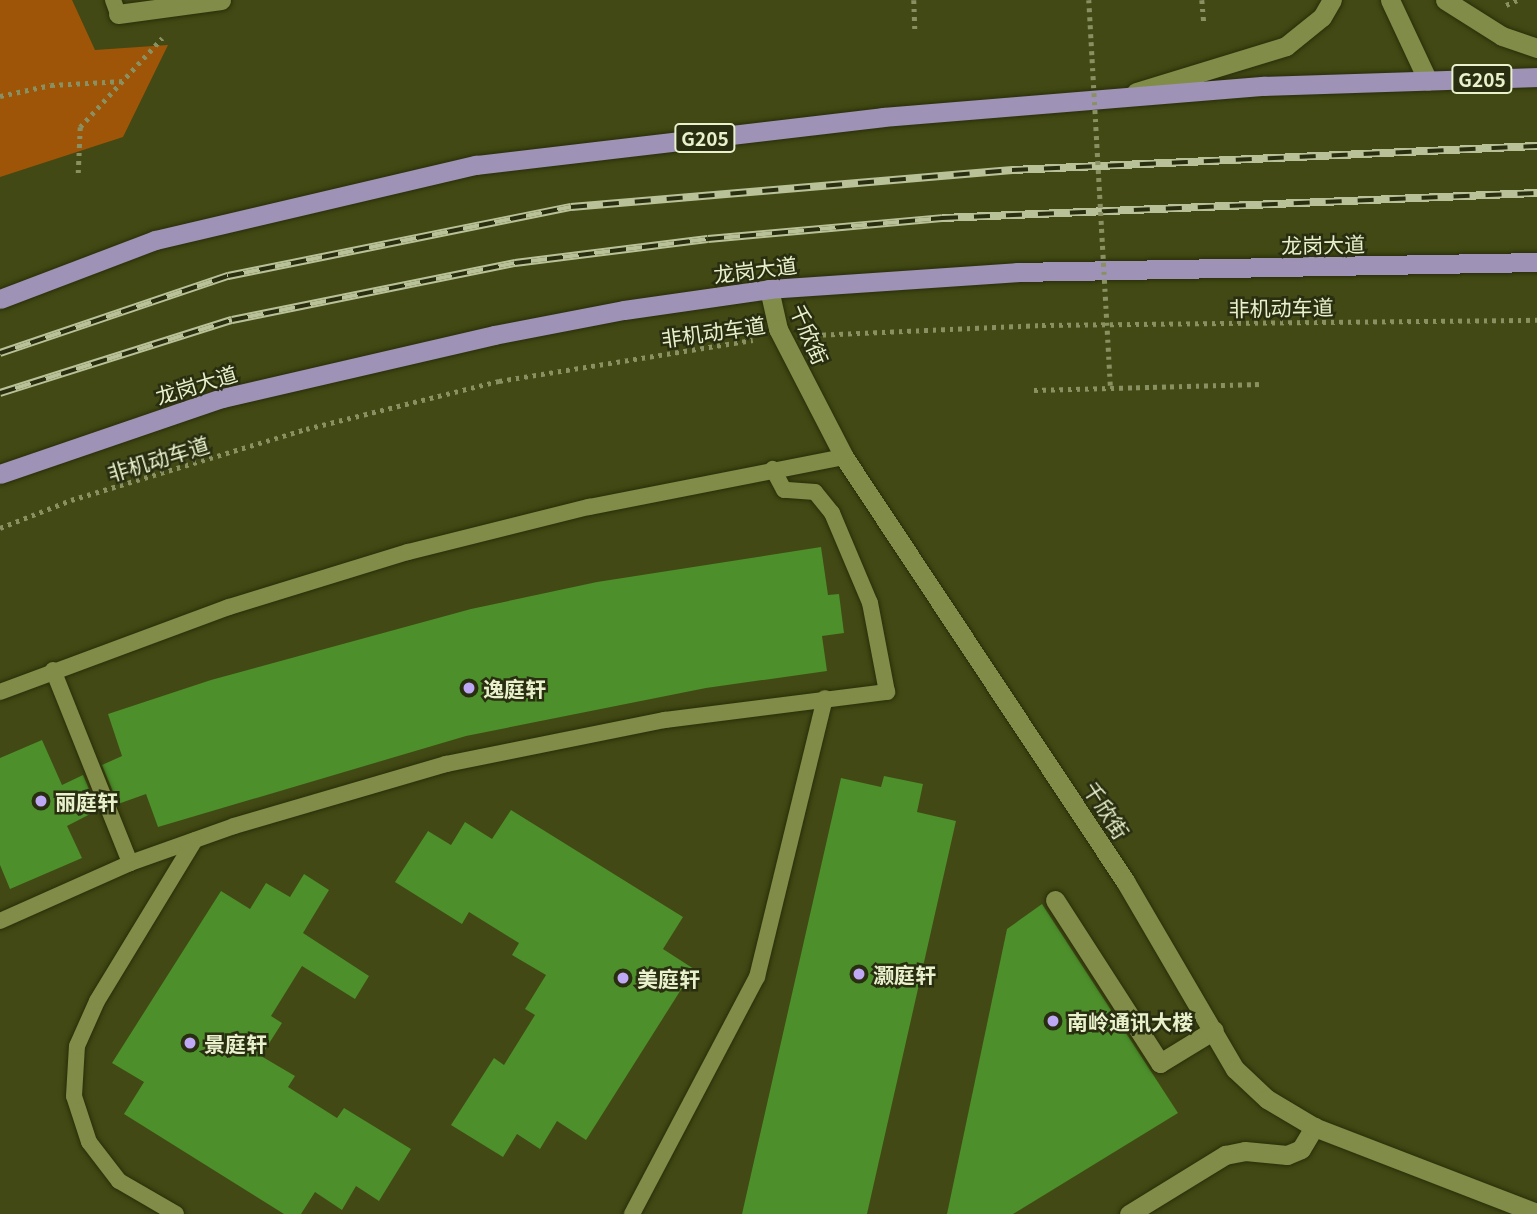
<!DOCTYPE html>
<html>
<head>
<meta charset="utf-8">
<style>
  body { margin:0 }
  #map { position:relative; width:1537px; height:1214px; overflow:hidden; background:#424914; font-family:Georgia,"Noto Sans SC",serif }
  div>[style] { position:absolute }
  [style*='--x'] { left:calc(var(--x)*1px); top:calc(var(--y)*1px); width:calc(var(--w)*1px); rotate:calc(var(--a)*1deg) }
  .green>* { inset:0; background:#9f5507 }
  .building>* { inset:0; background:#4c8f2b }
  .path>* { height:4.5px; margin-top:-2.25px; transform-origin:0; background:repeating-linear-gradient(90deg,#899163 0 3.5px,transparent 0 8.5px) }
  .roads { filter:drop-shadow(0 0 2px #292e09) drop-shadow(0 0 2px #292e09) }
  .service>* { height:16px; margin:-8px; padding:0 8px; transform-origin:8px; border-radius:8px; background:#808c47 }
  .minor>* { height:19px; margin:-9.5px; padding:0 9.5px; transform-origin:9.5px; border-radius:9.5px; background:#808c47 }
  .tertiary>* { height:19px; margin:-9.5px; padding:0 9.5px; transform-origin:9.5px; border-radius:9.5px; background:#808c47 }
  .trunk>* { height:19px; margin:-9.5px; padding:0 9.5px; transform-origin:9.5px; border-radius:9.5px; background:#9e92b6 }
  .rail>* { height:8px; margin-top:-4px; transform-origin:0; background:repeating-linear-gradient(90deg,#292e11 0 16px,#b9c198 0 32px); box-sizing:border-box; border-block:2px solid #b9c198 }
  .path-bridge>* { height:4.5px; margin-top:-2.25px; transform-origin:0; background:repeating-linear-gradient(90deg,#899163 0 3.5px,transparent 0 8.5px) }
  .dots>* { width:19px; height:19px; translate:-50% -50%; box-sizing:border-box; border:4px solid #292e11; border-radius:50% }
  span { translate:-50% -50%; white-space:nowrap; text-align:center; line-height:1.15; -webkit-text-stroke:5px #292e11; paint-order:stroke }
  .shield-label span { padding:2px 5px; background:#292e11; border:2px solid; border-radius:5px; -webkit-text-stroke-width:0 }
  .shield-label { font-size:19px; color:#e8f0cc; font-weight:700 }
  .street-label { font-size:21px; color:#e8f0cc }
  .poi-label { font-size:21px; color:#e8f0cc; font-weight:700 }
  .left { translate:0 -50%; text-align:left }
</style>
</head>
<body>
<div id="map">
  <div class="green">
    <i style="clip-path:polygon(0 0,72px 0,95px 50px,168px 45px,123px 137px,0 177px)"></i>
  </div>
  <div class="building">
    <i style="clip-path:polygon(821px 547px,828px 595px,839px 594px,844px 633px,822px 636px,827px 671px,706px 688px,466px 736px,158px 827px,146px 794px,118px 804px,102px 765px,122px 756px,108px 714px,211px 680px,471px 609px,597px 582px)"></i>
    <i style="clip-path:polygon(42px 740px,62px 785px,83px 775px,98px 810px,67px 826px,82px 858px,10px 889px,0 865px,0 758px)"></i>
    <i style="clip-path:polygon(884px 776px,923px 784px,917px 812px,956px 821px,867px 1214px,742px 1214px,841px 778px,881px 787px)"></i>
    <i style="clip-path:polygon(511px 810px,683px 917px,663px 949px,694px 969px,586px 1140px,557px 1121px,540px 1149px,517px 1134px,503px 1157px,451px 1125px,494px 1058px,504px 1065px,535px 1015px,525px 1009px,546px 975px,512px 955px,519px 943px,469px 912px,462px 924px,395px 882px,428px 831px,451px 845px,465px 822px,492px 839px)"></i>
    <i style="clip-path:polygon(304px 874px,329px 890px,303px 933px,369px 976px,355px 999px,302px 966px,271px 1016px,282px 1023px,261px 1056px,295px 1076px,288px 1087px,337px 1118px,344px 1108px,411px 1149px,379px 1201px,356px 1186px,342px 1210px,315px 1192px,301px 1214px,284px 1214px,124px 1114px,144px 1082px,112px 1063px,221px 891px,250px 909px,266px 883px,290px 897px)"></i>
    <i style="clip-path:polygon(1042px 904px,1178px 1113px,1013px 1214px,947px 1214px,1007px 929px)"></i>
  </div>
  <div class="path">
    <i style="--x:914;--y:0;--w:33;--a:88"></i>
    <i style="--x:1202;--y:0;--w:21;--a:85"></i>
    <i style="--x:1506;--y:5;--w:12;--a:-24"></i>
    <i style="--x:0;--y:96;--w:52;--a:-12.2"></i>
    <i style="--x:51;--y:85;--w:73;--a:-3.1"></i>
    <i style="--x:78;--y:173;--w:46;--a:-87.5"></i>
    <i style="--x:80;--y:127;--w:121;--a:-47.3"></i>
    <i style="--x:814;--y:335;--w:228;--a:-2.5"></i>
    <i style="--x:1042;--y:325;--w:495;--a:-0.6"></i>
    <i style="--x:1034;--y:390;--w:77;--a:-1.5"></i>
    <i style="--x:0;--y:528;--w:76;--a:-21.5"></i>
    <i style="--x:71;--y:500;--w:245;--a:-16.8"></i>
    <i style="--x:306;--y:429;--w:199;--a:-14"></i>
    <i style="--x:499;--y:381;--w:257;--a:-9.2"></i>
  </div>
  <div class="roads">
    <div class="service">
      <i style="--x:113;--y:0;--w:15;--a:70"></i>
      <i style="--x:53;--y:670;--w:208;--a:68.2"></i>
      <i style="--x:0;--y:692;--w:244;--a:-20.4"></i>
      <i style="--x:229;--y:607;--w:187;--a:-17.1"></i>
      <i style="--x:408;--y:552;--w:187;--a:-14"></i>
      <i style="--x:589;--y:507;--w:260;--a:-11.1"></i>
      <i style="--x:0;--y:921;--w:142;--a:-24"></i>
      <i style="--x:130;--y:863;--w:110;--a:-19.6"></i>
      <i style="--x:234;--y:826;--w:221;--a:-16.3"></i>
      <i style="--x:446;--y:764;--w:223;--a:-11.4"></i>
      <i style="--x:665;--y:720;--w:224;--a:-7.2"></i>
      <i style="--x:887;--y:692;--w:91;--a:-100.8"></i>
      <i style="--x:870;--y:603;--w:98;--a:-112.9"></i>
      <i style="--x:832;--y:513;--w:27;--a:-129"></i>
      <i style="--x:815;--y:492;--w:31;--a:-176"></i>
      <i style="--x:784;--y:490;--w:24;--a:-118"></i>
      <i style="--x:176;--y:1214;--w:66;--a:-149.9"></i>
      <i style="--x:119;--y:1181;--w:49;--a:-127.6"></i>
      <i style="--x:89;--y:1142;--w:48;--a:-108.1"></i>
      <i style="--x:74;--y:1096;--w:50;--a:-86.6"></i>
      <i style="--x:77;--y:1046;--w:49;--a:-66"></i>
      <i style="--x:97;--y:1001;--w:188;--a:-58.7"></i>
      <i style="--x:632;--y:1214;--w:268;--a:-62.2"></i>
      <i style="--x:757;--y:977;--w:287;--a:-76.3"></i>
    </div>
    <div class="minor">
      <i style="--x:118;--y:14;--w:104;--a:-7.7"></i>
      <i style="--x:1055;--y:900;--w:194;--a:57.2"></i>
      <i style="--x:1160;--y:1063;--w:63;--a:-31.4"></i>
      <i style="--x:1129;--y:1214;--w:113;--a:-31.6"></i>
      <i style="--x:1225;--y:1155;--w:20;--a:-11"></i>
      <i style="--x:1245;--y:1151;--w:42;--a:5.4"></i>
      <i style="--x:1287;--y:1155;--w:15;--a:-23"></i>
      <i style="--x:1301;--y:1149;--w:26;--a:-59"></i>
    </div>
    <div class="tertiary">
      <i style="--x:1390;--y:0;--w:89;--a:64.9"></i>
      <i style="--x:1445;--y:0;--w:67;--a:32.3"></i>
      <i style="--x:1502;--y:36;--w:37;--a:19"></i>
      <i style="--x:1136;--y:92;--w:157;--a:-17"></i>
      <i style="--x:1286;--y:46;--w:46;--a:-38.9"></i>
      <i style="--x:1322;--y:17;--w:20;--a:-60"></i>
      <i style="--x:769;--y:289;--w:41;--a:77.3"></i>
      <i style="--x:778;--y:329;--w:144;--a:62.7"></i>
      <i style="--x:844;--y:457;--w:509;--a:56.47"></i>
      <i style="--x:1125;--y:881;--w:218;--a:59.7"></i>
      <i style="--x:1235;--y:1069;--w:44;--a:43.2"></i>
      <i style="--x:1267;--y:1099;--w:55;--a:30.8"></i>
      <i style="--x:1314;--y:1127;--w:239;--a:21.1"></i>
    </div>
    <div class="trunk">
      <i style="--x:0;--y:299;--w:166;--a:-20.8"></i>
      <i style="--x:155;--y:240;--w:330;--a:-13.2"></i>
      <i style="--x:476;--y:165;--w:410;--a:-6.7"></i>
      <i style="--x:883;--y:117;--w:382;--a:-4.7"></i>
      <i style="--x:1264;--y:86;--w:273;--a:-1.9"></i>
      <i style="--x:0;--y:474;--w:235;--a:-18.9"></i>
      <i style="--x:222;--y:398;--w:279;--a:-13"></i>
      <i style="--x:494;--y:335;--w:132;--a:-10.9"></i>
      <i style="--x:624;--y:310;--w:147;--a:-8.2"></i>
      <i style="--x:769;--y:289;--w:249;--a:-3.9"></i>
      <i style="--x:1017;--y:272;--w:520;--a:-1.1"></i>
    </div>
  </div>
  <div class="rail">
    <i style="--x:0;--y:353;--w:241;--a:-18.7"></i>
    <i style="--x:228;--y:276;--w:350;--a:-11.4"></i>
    <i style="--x:571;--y:207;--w:443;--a:-4.8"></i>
    <i style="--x:1012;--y:170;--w:526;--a:-2.62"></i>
    <i style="--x:0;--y:393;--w:243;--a:-17.5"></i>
    <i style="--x:232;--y:320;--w:289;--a:-11.4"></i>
    <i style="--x:515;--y:263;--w:194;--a:-7.1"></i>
    <i style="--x:708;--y:239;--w:235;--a:-5.1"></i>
    <i style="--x:942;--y:218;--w:596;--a:-2.41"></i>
  </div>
  <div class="path-bridge">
    <i style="--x:1089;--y:0;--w:389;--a:86.8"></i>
    <i style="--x:1111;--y:388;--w:150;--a:-1.5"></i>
  </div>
  <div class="dots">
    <i style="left:469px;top:688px;background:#bfa9f4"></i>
    <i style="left:41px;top:801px;background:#bfa9f4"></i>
    <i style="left:859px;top:974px;background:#bfa9f4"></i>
    <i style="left:623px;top:978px;background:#bfa9f4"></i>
    <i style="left:1053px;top:1021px;background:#bfa9f4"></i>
    <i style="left:190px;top:1043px;background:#bfa9f4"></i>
  </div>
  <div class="shield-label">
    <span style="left:1482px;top:79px">G205</span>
    <span style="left:705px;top:138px">G205</span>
  </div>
  <div class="street-label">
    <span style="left:1323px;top:244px;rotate:-1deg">龙岗大道</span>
    <span style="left:755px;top:269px;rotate:-7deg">龙岗大道</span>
    <span style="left:1281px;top:307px;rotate:-1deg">非机动车道</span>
    <span style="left:713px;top:331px;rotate:-8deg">非机动车道</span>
    <span style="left:810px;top:334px;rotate:67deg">千欣街</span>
    <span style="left:196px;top:384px;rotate:-17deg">龙岗大道</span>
    <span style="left:158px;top:458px;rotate:-17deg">非机动车道</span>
    <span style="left:1107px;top:810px;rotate:57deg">千欣街</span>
  </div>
  <div class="poi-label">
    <span class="left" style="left:483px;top:688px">逸庭轩</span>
    <span class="left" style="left:55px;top:801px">丽庭轩</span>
    <span class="left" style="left:873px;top:974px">灏庭轩</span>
    <span class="left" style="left:637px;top:978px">美庭轩</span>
    <span class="left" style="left:1067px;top:1021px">南岭通讯大楼</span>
    <span class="left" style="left:204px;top:1043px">景庭轩</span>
  </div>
</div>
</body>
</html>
